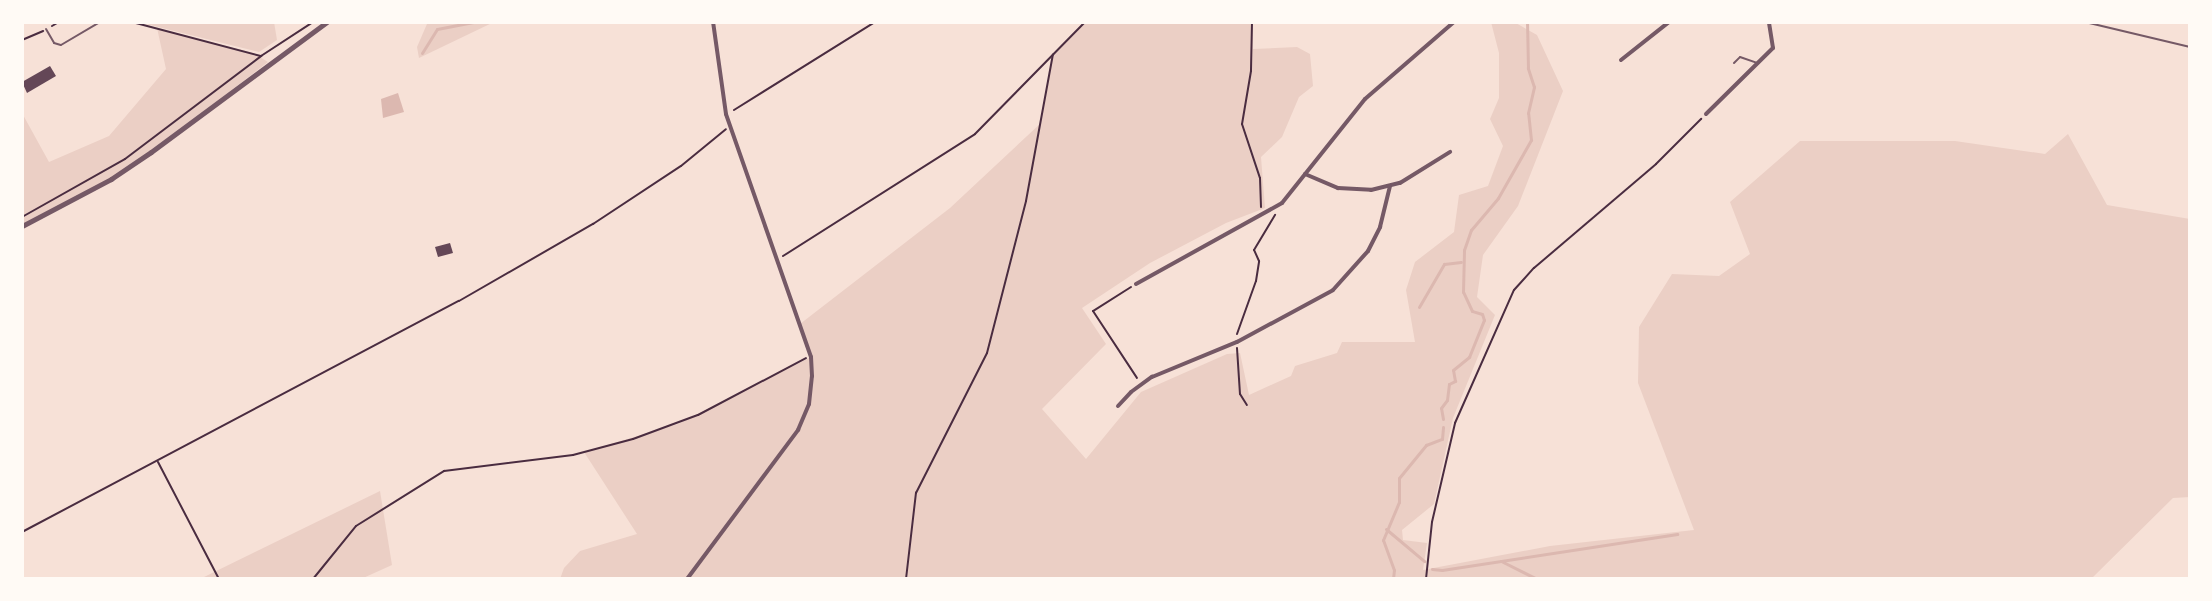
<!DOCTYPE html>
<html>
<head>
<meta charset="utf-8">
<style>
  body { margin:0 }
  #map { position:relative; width:2212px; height:601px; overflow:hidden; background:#f7e1d7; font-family:"Work Sans",sans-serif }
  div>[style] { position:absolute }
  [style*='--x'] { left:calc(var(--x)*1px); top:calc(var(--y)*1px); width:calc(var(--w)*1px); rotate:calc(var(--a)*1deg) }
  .green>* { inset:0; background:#ebcfc5 }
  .water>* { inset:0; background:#dcb8b0 }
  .stream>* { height:3px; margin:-1.5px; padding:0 1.5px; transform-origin:1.5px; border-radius:1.5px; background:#dcb8b0 }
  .building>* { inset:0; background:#644757 }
  .path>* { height:2px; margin:-1px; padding:0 1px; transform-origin:1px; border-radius:1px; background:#4a2c40 }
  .service>* { height:2px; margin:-1px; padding:0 1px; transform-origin:1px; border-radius:1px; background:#755966 }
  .minor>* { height:4px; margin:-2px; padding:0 2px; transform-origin:2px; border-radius:2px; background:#755966 }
  .tertiary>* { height:5px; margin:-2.5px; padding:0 2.5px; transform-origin:2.5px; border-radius:2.5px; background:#755966 }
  span { translate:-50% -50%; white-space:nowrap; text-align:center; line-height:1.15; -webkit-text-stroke:7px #fffaf5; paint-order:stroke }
  .frame { position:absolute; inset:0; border:24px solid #fffaf5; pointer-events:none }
</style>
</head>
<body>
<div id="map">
  <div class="green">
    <i style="clip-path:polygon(138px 22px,274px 22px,277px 40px,259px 52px)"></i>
    <i style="clip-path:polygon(435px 22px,494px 22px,419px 58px,417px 47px,427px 24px)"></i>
    <i style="clip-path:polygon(1085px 22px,1253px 22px,1253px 49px,1297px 47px,1310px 54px,1313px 86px,1299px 97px,1282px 137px,1261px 157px,1265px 208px,1226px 223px,1150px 263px,1082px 308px,1106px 344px,1042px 409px,1086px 459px,1141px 392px,1227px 354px,1240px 353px,1249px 395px,1291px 376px,1295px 366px,1337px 353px,1342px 342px,1415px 342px,1406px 290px,1415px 262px,1454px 232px,1459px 195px,1488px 186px,1503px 146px,1490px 119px,1499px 98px,1499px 53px,1491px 22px,1514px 22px,1537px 35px,1563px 91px,1518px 206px,1483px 255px,1477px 297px,1495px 315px,1453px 418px,1434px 504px,1402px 530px,1403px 540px,1427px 543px,1423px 570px,1550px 546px,1694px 530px,1638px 383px,1639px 327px,1672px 274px,1719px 276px,1750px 254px,1730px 202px,1800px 141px,1955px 141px,2045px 154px,2068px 134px,2107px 205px,2190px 219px,2190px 497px,2173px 498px,2091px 579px,560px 579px,564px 568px,580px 551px,637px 534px,584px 452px,678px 424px,811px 357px,800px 324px,950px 208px,1041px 123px,1053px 54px)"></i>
    <i style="clip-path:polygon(157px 28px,253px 53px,268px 62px,151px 152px,111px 179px,22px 226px,22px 113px,49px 162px,109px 136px,166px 69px)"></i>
    <i style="clip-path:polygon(380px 491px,392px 565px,361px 579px,200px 579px)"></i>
  </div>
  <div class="water">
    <i style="clip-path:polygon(398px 93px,404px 112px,383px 118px,381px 99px)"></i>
  </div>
  <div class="stream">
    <i style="--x:422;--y:53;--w:28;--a:-58"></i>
    <i style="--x:437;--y:29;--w:37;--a:-11"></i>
    <i style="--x:1419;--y:307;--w:50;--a:-59.8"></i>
    <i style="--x:1444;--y:264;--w:17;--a:-7"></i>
    <i style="--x:1443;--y:419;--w:11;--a:-100"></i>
    <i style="--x:1441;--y:408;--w:10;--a:-53"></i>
    <i style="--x:1447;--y:400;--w:16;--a:-83"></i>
    <i style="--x:1449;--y:384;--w:7;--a:-27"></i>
    <i style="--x:1455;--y:381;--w:11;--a:-100"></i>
    <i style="--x:1453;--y:370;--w:21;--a:-39"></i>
    <i style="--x:1469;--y:357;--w:40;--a:-68"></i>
    <i style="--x:1484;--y:320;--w:6;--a:-108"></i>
    <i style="--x:1482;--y:314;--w:10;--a:-163"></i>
    <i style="--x:1472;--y:311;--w:21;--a:-115"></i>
    <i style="--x:1463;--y:292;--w:42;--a:-88.6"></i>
    <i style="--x:1464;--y:250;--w:21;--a:-71"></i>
    <i style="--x:1471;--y:230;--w:42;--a:-49.8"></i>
    <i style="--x:1498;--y:198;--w:67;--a:-60.4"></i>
    <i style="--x:1531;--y:140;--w:27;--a:-96"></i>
    <i style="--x:1528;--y:113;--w:27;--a:-77"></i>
    <i style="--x:1534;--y:87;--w:20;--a:-108"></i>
    <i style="--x:1528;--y:68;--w:46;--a:-91.2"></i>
    <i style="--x:1386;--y:529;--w:50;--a:40.1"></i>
    <i style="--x:1501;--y:561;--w:40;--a:26.6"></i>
    <i style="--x:1432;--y:569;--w:10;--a:6"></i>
    <i style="--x:1442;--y:570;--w:238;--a:-8.7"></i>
    <i style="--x:1393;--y:579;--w:9;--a:-84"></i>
    <i style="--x:1394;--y:570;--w:32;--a:-110"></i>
    <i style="--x:1383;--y:540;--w:41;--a:-67.2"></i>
    <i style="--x:1399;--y:502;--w:24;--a:-90"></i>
    <i style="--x:1399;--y:478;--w:43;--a:-50.7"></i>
    <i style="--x:1426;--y:445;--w:17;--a:-21"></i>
    <i style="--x:1442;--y:439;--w:12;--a:-85"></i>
  </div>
  <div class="building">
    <i style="clip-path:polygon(50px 66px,56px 76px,27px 93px,22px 82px)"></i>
    <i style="clip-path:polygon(450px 243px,453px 253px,438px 257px,435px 247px)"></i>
  </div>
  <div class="path">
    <i style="--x:132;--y:22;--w:133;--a:14.8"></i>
    <i style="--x:1252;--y:22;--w:49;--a:91.2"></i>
    <i style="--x:1251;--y:71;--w:54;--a:99.6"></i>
    <i style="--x:1242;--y:124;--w:57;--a:71.6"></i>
    <i style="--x:1260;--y:178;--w:29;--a:88"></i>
    <i style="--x:52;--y:26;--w:8;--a:-30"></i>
    <i style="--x:22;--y:40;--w:23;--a:-23"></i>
    <i style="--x:734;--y:110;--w:166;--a:-32"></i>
    <i style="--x:22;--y:217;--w:118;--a:-29.4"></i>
    <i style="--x:125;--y:159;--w:171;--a:-37.1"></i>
    <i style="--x:261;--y:56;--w:62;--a:-33.2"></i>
    <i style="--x:783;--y:256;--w:227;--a:-32.4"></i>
    <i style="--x:975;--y:134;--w:157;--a:-45.5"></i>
    <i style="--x:1131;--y:287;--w:45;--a:147.7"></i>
    <i style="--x:1093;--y:311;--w:80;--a:56.7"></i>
    <i style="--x:1237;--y:334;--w:56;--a:-70.3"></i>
    <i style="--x:1256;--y:281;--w:20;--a:-81"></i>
    <i style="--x:1259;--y:261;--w:12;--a:-114"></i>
    <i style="--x:1254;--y:250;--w:41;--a:-59"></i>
    <i style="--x:1237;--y:348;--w:46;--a:86.3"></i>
    <i style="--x:1240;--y:394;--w:13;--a:58"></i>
    <i style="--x:158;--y:462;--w:132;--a:62.5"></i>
    <i style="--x:22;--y:532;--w:494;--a:-27.9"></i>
    <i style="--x:459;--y:301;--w:155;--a:-29.9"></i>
    <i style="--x:593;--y:224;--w:105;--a:-33.4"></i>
    <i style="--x:681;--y:166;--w:58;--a:-39.4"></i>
    <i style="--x:313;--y:579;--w:68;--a:-50.9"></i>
    <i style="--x:356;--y:526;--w:104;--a:-32"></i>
    <i style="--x:444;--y:471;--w:130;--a:-7.1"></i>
    <i style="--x:573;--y:455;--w:62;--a:-14.9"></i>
    <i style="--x:633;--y:439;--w:69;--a:-20.3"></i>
    <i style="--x:698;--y:415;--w:122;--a:-27.8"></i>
    <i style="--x:906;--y:579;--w:87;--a:-83.4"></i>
    <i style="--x:916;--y:493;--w:157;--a:-63.1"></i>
    <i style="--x:987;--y:353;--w:157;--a:-75.6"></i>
    <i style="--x:1026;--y:201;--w:149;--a:-79.6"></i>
    <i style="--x:1426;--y:579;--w:57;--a:-84"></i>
    <i style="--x:1432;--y:522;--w:102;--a:-76.9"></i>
    <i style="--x:1455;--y:423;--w:145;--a:-66.1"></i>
    <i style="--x:1514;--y:290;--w:30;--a:-48"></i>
    <i style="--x:1534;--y:268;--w:160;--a:-40.4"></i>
    <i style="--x:1656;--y:164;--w:64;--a:-45"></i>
  </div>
  <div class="service">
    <i style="--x:2085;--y:22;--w:108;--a:13.4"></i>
    <i style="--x:46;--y:29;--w:16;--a:60"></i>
    <i style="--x:54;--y:43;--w:7;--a:16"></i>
    <i style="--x:61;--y:45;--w:45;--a:-30.5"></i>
    <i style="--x:1734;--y:63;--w:8;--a:-45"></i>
    <i style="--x:1740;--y:57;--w:18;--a:19"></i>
  </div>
  <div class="minor">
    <i style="--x:1518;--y:22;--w:13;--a:0"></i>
    <i style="--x:1621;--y:60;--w:61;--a:-38.4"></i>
    <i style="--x:1706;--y:114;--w:94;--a:-44.6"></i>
    <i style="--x:1773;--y:48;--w:26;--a:-99"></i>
    <i style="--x:1305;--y:174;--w:36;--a:23"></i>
    <i style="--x:1338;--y:188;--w:33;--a:3"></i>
    <i style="--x:1371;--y:190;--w:30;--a:-14"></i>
    <i style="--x:1400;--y:183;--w:59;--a:-31.8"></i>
    <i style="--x:1136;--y:284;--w:167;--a:-29"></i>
    <i style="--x:1282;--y:203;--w:133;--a:-51.4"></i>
    <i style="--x:1365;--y:99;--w:118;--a:-40.9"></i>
    <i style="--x:1118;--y:406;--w:19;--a:-47"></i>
    <i style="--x:1131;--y:392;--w:26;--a:-36"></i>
    <i style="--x:1152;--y:377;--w:92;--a:-22.4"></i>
    <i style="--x:1237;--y:342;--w:109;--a:-28.4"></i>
    <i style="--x:1333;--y:290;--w:52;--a:-48.1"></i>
    <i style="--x:1368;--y:251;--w:27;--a:-63"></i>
    <i style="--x:1380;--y:227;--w:42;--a:-76.3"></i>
    <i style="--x:687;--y:579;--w:186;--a:-53.3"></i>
    <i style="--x:798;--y:430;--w:28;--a:-67"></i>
    <i style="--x:809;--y:404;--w:28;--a:-84"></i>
    <i style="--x:812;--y:376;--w:19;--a:-93"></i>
    <i style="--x:811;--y:357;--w:257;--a:-109.3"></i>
    <i style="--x:726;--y:114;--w:93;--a:-98"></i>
  </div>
  <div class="tertiary">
    <i style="--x:22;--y:226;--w:101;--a:-27.8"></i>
    <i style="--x:111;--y:179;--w:48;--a:-34"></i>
    <i style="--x:151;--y:152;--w:219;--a:-36.5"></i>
  </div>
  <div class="frame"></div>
</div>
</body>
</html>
